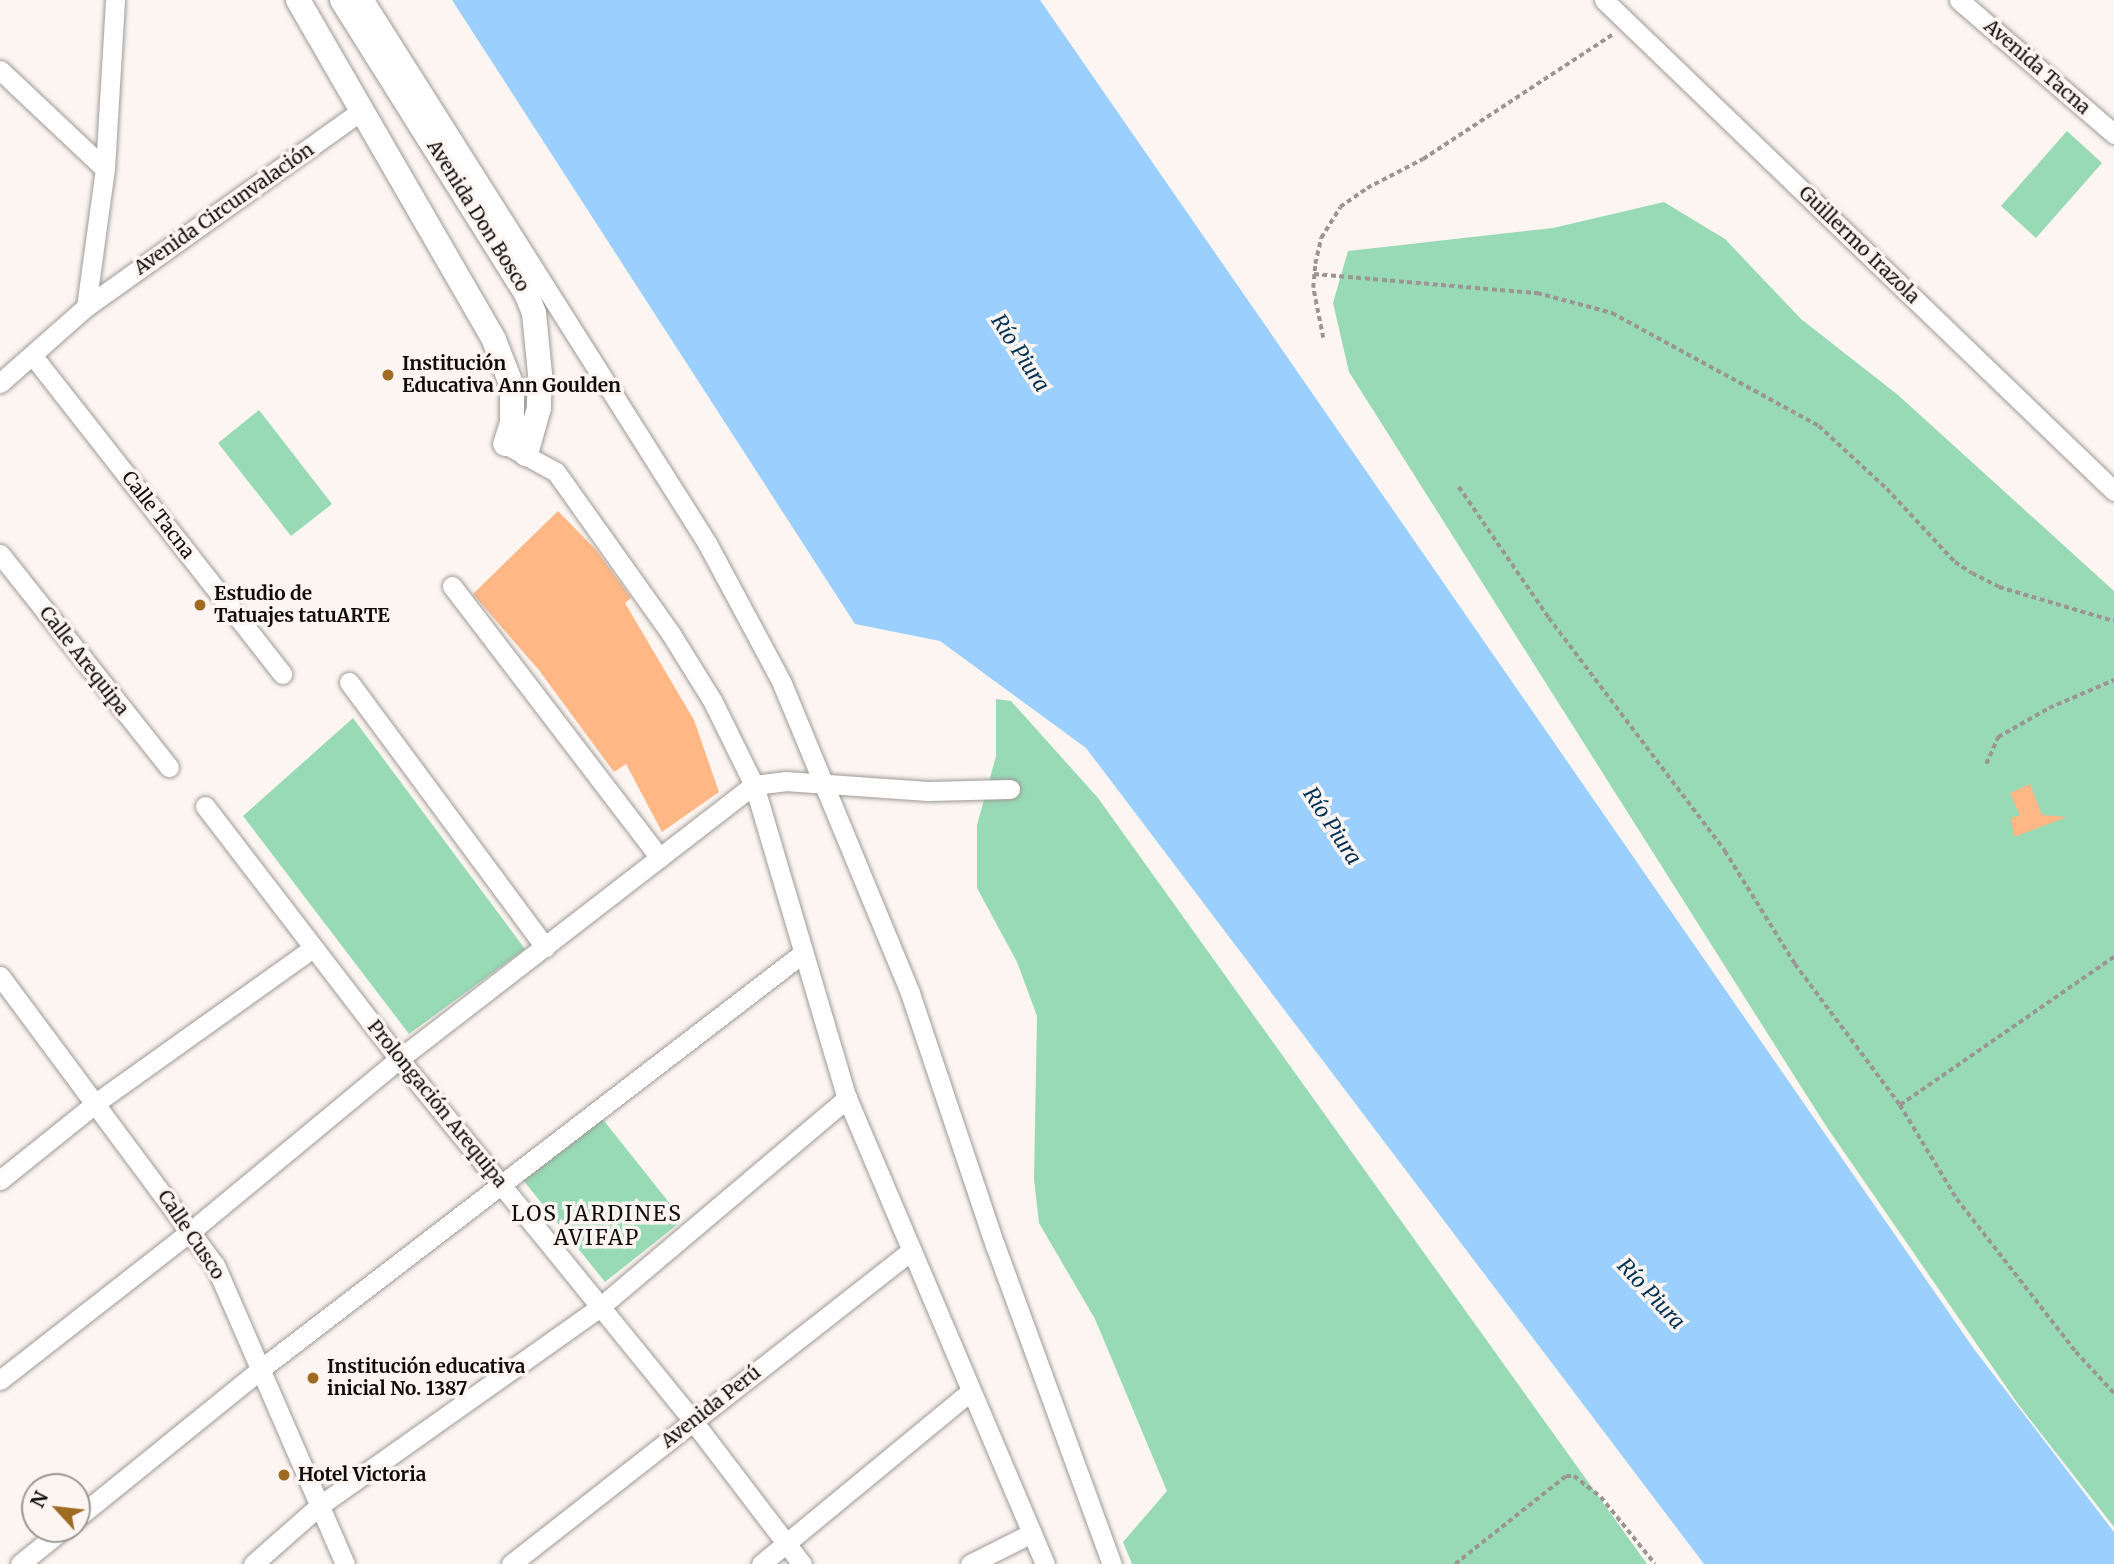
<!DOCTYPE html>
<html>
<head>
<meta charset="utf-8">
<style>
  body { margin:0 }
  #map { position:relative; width:2114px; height:1564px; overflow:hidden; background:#fcf5f1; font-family:Merriweather,serif }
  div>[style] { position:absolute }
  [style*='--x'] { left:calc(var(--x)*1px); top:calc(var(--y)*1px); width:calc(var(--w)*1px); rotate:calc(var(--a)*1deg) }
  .green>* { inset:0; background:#97dab5 }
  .water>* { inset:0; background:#9bcffd }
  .building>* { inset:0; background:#ffb786 }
  .path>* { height:3.5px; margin-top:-1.75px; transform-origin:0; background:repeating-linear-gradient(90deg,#9b9693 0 5px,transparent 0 8.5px) }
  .roads { filter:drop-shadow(0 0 2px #9f9995) drop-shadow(0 0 2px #9f9995) }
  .minor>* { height:19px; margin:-9.5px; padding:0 9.5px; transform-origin:9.5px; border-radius:9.5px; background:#fff }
  .major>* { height:24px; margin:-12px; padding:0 12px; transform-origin:12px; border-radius:12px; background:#fff }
  .dots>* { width:19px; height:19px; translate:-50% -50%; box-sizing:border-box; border:4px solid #fcf5f1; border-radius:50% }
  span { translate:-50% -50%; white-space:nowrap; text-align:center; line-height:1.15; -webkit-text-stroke:7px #fcf5f1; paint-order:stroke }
  .street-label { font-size:19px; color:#0f0c0b }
  .poi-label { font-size:19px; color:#0f0c0b; font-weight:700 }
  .left { translate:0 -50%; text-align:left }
  .water-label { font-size:21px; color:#003155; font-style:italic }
  .neighbourhood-label { font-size:21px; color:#0f0c0b; letter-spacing:2px }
  .north { position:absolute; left:21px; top:1473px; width:70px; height:70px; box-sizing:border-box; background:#fcf5f1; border:2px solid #9d9895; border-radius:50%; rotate:297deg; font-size:19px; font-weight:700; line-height:28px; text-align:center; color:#0f0c0b }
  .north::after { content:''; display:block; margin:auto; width:24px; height:32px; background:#9f6b23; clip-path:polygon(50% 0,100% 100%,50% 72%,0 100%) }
</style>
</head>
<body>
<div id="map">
  <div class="green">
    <i style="clip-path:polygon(2067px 131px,2102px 163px,2036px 238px,2001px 206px)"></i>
    <i style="clip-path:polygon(1664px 202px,1725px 239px,1801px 319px,1898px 395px,2114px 591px,2114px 1527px,2018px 1404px,1826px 1126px,1349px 372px,1333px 303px,1348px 251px,1553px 228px)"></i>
    <i style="clip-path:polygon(259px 410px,332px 504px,291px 536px,218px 443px)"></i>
    <i style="clip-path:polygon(996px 699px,1011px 701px,1098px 798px,1647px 1564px,1132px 1564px,1123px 1542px,1167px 1491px,1095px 1319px,1039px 1223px,1034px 1179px,1037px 1016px,1017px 962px,977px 888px,977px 825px,996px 756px)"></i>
    <i style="clip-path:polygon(353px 718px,525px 949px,409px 1034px,243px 816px)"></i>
    <i style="clip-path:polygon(601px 1117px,683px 1220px,605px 1282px,523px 1180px)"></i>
  </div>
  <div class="water">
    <i style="clip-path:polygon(452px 0,1040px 0,1974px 1349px,2114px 1532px,2114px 1564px,1704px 1564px,1086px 748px,940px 641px,855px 624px)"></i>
  </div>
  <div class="building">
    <i style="clip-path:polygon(558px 511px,597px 551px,631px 598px,625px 603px,694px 720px,719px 792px,662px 832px,626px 764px,614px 772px,538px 669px,473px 594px)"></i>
    <i style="clip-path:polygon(2030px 784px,2042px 815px,2067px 817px,2014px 837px,2011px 817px,2020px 816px,2010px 793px)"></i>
  </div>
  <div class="path">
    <i style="--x:1314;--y:274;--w:224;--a:4.9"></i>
    <i style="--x:1537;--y:293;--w:78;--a:14.9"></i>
    <i style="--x:1612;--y:313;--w:236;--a:28.6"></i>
    <i style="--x:1819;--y:426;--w:93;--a:42.8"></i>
    <i style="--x:1887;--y:489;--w:100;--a:47"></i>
    <i style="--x:1955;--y:562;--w:20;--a:33"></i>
    <i style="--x:1972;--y:573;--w:30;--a:27"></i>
    <i style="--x:1999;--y:587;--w:120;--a:16.5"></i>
    <i style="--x:1323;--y:338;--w:51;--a:-101.3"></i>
    <i style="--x:1313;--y:288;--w:24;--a:-85"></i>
    <i style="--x:1315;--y:264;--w:27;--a:-77"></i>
    <i style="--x:1321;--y:238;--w:36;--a:-58"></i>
    <i style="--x:1340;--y:207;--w:33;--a:-35"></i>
    <i style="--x:1367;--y:188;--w:63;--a:-27.4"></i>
    <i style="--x:1423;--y:159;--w:227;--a:-33.3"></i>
    <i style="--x:1459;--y:487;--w:159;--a:55.5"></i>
    <i style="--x:1549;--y:618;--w:292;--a:52.9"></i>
    <i style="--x:1725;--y:851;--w:133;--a:58.2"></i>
    <i style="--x:1795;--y:964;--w:176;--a:53.3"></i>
    <i style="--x:1900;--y:1105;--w:110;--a:58.8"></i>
    <i style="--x:1957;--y:1199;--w:194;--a:52.1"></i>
    <i style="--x:2076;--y:1352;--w:56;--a:47.2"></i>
    <i style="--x:1986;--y:764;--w:30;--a:-66"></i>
    <i style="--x:1998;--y:737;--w:59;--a:-29.6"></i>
    <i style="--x:2049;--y:708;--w:71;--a:-23.3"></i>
    <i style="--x:1900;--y:1105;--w:260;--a:-34.7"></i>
    <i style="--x:1455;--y:1564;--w:142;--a:-38.4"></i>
    <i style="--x:1566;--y:1476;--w:8;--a:0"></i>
    <i style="--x:1574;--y:1476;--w:34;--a:38"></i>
    <i style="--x:1601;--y:1497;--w:86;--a:51.1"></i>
  </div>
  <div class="roads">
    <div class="minor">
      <i style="--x:364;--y:0;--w:642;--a:57.72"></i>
      <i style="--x:707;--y:543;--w:157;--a:61.8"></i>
      <i style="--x:781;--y:681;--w:338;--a:67.5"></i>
      <i style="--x:910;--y:993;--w:266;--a:71.4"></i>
      <i style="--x:995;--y:1245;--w:340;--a:69.9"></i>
      <i style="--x:1604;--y:0;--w:708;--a:43.91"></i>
      <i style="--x:1959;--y:0;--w:205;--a:40.8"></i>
      <i style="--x:0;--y:70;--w:144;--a:43.3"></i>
      <i style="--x:86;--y:307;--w:139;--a:-82.2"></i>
      <i style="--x:105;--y:169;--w:169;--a:-86.6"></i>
      <i style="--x:33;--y:356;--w:404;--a:51.9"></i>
      <i style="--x:0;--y:383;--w:115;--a:-41.5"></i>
      <i style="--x:86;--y:307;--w:338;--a:-35.5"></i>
      <i style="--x:512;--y:448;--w:50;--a:28.6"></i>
      <i style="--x:556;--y:472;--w:199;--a:54.6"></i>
      <i style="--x:671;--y:634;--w:78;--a:58.2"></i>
      <i style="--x:712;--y:700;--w:95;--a:63.7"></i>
      <i style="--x:754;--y:785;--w:327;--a:73.5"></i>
      <i style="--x:847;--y:1098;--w:506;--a:66.98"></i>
      <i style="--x:0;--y:554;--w:272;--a:51.6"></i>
      <i style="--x:452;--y:586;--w:342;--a:52.6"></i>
      <i style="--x:349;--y:682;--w:330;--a:53.5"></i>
      <i style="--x:205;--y:806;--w:319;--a:52.5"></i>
      <i style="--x:399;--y:1059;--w:466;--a:50.9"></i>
      <i style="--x:693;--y:1421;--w:180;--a:52.7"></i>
      <i style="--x:0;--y:976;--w:360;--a:53.4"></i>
      <i style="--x:215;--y:1265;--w:326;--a:66.5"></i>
      <i style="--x:0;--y:1180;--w:124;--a:-38.8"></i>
      <i style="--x:97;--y:1102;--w:265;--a:-35.5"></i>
      <i style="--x:0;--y:1380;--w:242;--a:-38"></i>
      <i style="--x:191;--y:1231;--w:270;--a:-39.6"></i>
      <i style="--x:399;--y:1059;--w:448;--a:-37.7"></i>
      <i style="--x:754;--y:785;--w:31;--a:-7"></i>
      <i style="--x:785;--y:781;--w:143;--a:4"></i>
      <i style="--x:928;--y:791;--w:82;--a:-1.4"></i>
      <i style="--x:77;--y:1518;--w:238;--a:-39"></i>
      <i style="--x:262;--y:1368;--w:682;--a:-37.49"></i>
      <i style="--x:20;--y:1564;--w:55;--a:-39.1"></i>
      <i style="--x:253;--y:1564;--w:88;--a:-41.3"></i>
      <i style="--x:319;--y:1506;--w:344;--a:-35.3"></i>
      <i style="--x:600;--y:1307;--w:324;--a:-40.2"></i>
      <i style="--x:511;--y:1564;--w:509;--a:-38.06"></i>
      <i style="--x:761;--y:1564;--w:272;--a:-39.5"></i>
      <i style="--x:970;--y:1564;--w:69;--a:-26.6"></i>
    </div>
    <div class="major">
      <i style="--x:298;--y:0;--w:392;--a:60"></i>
      <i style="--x:494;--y:340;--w:49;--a:68.6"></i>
      <i style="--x:512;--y:386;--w:37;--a:90"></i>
      <i style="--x:512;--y:423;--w:22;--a:108"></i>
      <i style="--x:342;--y:0;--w:346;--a:57.9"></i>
      <i style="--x:526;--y:293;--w:22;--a:68"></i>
      <i style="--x:534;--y:313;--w:61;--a:84.4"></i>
      <i style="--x:540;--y:374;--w:34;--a:92"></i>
      <i style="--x:539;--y:408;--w:48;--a:105.8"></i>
    </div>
  </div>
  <div class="dots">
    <i style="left:388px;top:375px;background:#9f6b23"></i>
    <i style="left:200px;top:605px;background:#9f6b23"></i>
    <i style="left:313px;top:1378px;background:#9f6b23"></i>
    <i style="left:284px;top:1475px;background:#9f6b23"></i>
  </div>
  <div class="street-label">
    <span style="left:2037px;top:67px;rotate:41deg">Avenida Tacna</span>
    <span style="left:224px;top:209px;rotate:-35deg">Avenida Circunvalación</span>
    <span style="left:478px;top:216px;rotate:58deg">Avenida Don Bosco</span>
    <span style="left:1859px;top:245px;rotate:44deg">Guillermo Irazola</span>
    <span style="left:158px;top:515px;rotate:52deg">Calle Tacna</span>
    <span style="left:84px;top:661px;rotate:52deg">Calle Arequipa</span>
    <span style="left:437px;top:1104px;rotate:51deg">Prolongación Arequipa</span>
    <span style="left:191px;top:1235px;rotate:56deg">Calle Cusco</span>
    <span style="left:711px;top:1407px;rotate:-38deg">Avenida Perú</span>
  </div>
  <div class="poi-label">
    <span class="left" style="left:402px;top:375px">Institución<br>Educativa Ann Goulden</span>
    <span class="left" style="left:214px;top:605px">Estudio de<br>Tatuajes tatuARTE</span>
    <span class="left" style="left:327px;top:1378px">Institución educativa<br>inicial No. 1387</span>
    <span class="left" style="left:298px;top:1475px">Hotel Victoria</span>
  </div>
  <div class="water-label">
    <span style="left:1020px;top:353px;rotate:57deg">Río Piura</span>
    <span style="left:1332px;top:826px;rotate:57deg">Río Piura</span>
    <span style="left:1651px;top:1294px;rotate:47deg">Río Piura</span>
  </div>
  <div class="neighbourhood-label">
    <span style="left:597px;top:1226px">LOS JARDINES<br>AVIFAP</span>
  </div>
  <div class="north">N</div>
</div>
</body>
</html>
